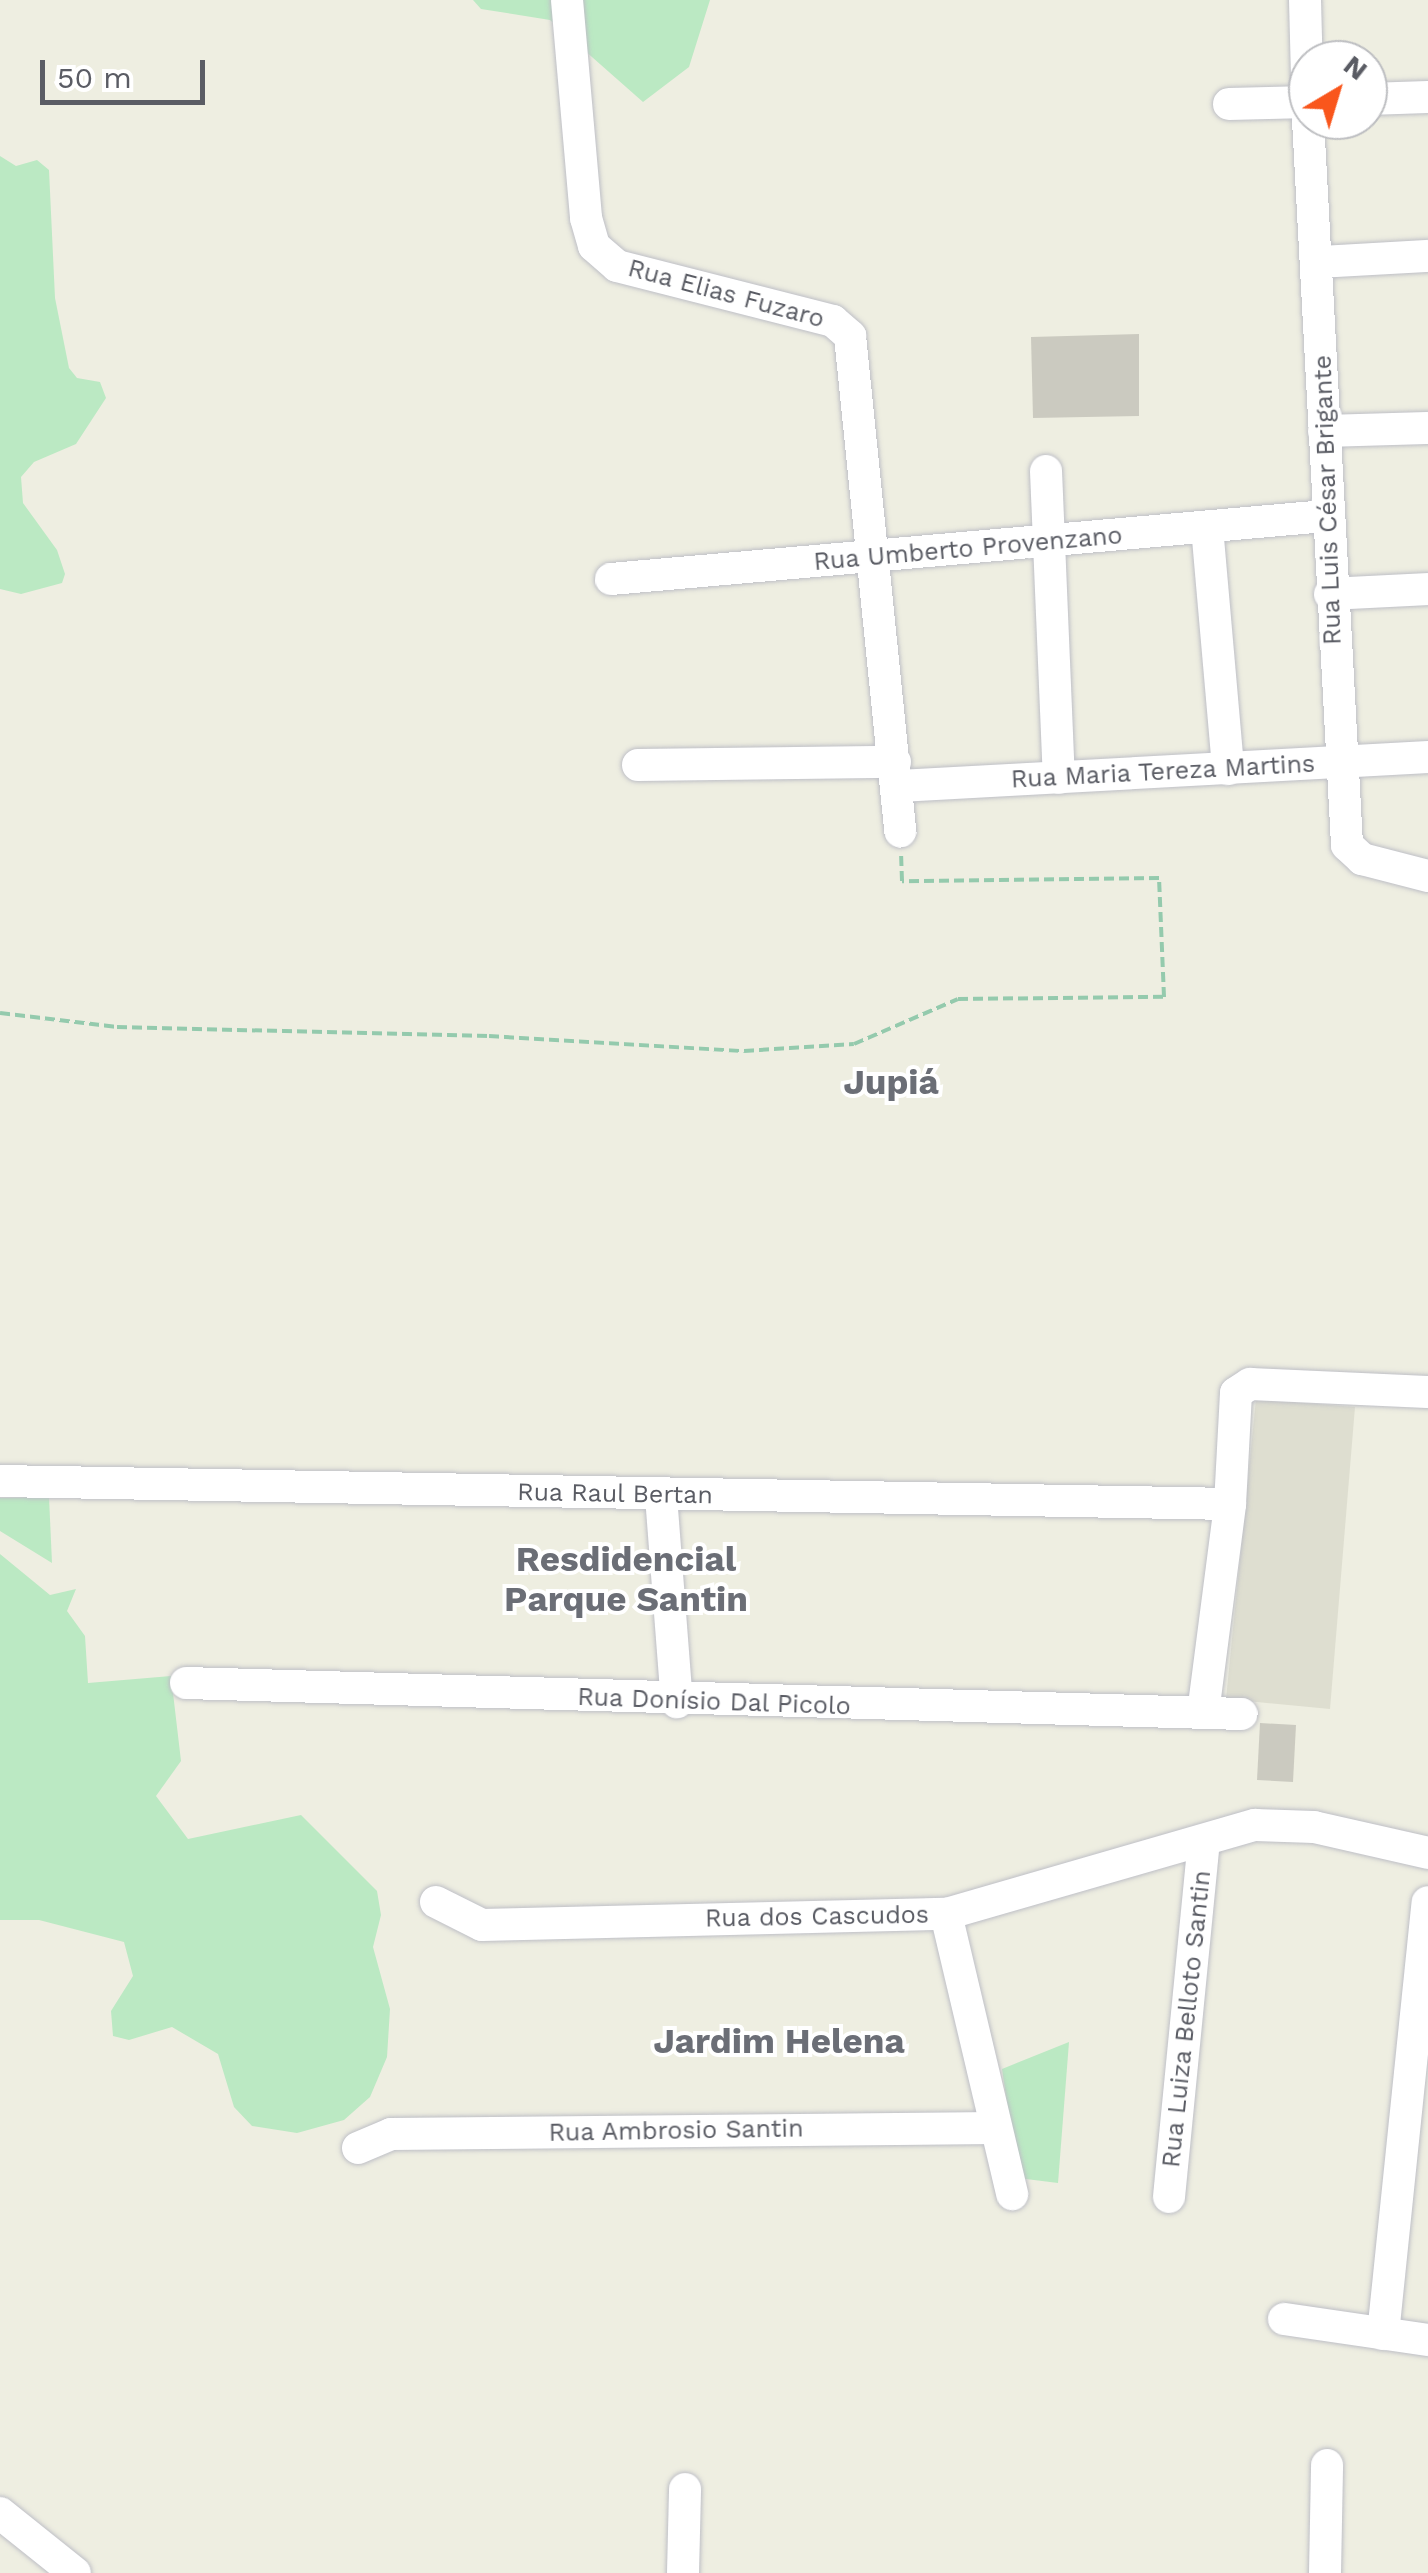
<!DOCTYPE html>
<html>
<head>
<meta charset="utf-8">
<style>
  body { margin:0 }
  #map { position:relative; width:1428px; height:2573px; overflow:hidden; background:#eeeee1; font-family:"Work Sans",sans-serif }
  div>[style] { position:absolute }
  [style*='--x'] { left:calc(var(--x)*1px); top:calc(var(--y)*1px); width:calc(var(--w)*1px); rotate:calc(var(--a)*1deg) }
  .education>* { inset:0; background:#deded0 }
  .green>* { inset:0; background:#bbe9c3 }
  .building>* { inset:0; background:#cbcac0 }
  .path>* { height:4px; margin-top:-2px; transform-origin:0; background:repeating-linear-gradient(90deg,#94caad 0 10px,transparent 0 15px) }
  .roads { filter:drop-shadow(0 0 2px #bebfc6) drop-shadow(0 0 2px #bebfc6) }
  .minor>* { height:32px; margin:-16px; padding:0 16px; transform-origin:16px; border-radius:16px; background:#fff }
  span { translate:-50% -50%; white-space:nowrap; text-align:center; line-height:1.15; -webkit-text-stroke:8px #fff; paint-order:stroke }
  .street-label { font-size:25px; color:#5a5c64 }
  .district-label { font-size:35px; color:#6b6e76; font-weight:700 }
  .north { position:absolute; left:1288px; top:40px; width:100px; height:100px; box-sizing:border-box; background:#fff; border:2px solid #bdbec1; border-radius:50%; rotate:38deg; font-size:28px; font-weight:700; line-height:40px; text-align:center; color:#5a5c64 }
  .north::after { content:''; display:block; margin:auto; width:35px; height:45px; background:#f9561c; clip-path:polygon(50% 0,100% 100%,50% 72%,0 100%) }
  .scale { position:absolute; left:40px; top:60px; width:165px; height:45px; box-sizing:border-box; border:5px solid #5a5c64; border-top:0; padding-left:12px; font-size:30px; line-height:35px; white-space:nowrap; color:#5a5c64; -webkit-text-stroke:8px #fff; paint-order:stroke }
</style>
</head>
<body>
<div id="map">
  <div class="education">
    <i style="clip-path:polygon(1256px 1399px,1355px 1407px,1330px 1709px,1226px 1699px)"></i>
  </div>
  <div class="green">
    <i style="clip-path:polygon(473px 0,710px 0,689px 67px,643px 102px,550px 20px,481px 9px)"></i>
    <i style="clip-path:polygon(0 156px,16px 166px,37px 160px,49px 170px,55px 298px,69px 368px,77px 378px,100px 382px,106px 398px,76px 444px,34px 462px,21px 477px,23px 503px,57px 550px,65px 574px,62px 583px,21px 594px,0 589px)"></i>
    <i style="clip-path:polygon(49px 1497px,52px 1563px,0 1531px,0 1498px)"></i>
    <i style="clip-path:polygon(0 1554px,50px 1595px,76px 1589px,67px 1611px,85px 1636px,88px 1683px,171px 1676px,181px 1761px,156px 1796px,188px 1839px,301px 1815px,377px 1891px,381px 1915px,373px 1947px,390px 2009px,387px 2057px,370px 2097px,344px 2120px,297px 2133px,252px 2126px,234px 2107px,218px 2054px,172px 2027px,129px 2040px,113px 2036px,111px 2011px,133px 1976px,124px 1942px,39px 1920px,0 1920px)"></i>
    <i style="clip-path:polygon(1069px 2042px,1058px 2183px,1018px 2178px,1002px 2069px)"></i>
  </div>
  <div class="building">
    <i style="clip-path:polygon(1139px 334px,1139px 416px,1033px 418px,1031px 337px)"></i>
    <i style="clip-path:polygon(1260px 1723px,1296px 1725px,1293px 1782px,1257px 1780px)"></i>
  </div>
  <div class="path">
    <i style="--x:0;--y:1013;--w:118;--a:6.8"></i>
    <i style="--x:117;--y:1027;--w:372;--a:1.4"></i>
    <i style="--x:489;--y:1036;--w:255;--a:3.4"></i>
    <i style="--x:744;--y:1051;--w:110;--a:-3.6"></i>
    <i style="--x:854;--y:1044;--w:113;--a:-23.4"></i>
    <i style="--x:958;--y:999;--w:206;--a:-0.6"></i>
    <i style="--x:1164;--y:997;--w:119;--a:-92.4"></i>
    <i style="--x:1159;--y:878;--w:257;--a:179.3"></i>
    <i style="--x:902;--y:881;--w:25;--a:-92"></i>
  </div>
  <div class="roads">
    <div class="minor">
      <i style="--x:567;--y:0;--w:219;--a:85"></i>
      <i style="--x:586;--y:218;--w:29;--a:74"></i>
      <i style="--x:594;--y:246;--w:30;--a:41"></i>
      <i style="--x:617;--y:266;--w:223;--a:14.3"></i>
      <i style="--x:833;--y:321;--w:23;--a:41"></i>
      <i style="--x:850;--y:336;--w:498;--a:84.2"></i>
      <i style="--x:1305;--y:0;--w:117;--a:88.5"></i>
      <i style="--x:1368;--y:99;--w:60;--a:-1.9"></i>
      <i style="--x:1229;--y:104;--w:79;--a:-1.5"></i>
      <i style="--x:1308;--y:120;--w:726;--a:86.92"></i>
      <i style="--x:1347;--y:845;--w:21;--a:43"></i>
      <i style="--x:1362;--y:859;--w:68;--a:14.4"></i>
      <i style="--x:1320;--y:262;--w:108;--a:-3.2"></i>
      <i style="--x:1324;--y:431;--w:104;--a:-1.7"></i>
      <i style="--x:1046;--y:471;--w:307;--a:87.6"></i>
      <i style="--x:1207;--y:527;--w:243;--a:85"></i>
      <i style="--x:611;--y:579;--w:718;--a:-5.04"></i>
      <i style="--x:1330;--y:594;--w:98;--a:-2.9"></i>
      <i style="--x:638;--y:765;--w:257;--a:-0.7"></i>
      <i style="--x:899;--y:786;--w:530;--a:-3.14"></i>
      <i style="--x:0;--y:1481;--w:1230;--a:1.07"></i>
      <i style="--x:661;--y:1496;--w:207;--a:85.6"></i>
      <i style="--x:186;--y:1683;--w:1056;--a:1.68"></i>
      <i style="--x:1203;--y:1713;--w:211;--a:-82.6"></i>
      <i style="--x:1230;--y:1504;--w:111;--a:-86.9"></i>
      <i style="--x:1236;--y:1393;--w:17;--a:-33"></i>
      <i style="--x:1250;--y:1384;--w:178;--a:2.6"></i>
      <i style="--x:436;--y:1902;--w:51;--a:26.6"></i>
      <i style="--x:482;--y:1925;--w:464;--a:-1.4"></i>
      <i style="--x:946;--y:1914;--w:322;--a:-16.1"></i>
      <i style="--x:1255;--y:1825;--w:59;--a:1.9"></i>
      <i style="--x:1314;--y:1827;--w:117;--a:12.8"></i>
      <i style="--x:946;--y:1914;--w:288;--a:76.7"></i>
      <i style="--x:358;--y:2148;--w:36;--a:-23"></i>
      <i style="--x:391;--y:2134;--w:605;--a:-0.57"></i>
      <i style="--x:1169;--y:2197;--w:358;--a:-84.4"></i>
      <i style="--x:1284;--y:2319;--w:146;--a:8.3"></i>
      <i style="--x:1383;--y:2334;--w:434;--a:-84.1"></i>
      <i style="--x:0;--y:2513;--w:96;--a:38.7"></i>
      <i style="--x:683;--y:2573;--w:84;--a:-88.6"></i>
      <i style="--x:1325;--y:2573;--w:108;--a:-88.9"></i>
    </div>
  </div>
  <div class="street-label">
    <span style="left:726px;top:294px;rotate:15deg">Rua Elias Fuzaro</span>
    <span style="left:1328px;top:500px;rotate:-92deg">Rua Luis César Brigante</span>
    <span style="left:968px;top:549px;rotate:-5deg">Rua Umberto Provenzano</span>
    <span style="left:1163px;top:772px;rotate:-3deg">Rua Maria Tereza Martins</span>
    <span style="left:615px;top:1494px;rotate:1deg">Rua Raul Bertan</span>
    <span style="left:714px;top:1702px;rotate:2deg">Rua Donísio Dal Picolo</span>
    <span style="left:817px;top:1917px;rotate:-1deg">Rua dos Cascudos</span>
    <span style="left:1187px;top:2019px;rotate:-84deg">Rua Luiza Belloto Santin</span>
    <span style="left:676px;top:2131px;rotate:-1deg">Rua Ambrosio Santin</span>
  </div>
  <div class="district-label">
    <span style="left:891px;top:1082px">Jupiá</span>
    <span style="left:626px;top:1579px">Resdidencial<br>Parque Santin</span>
    <span style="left:779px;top:2041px">Jardim Helena</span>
  </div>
  <div class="north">N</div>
  <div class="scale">50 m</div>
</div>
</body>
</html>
